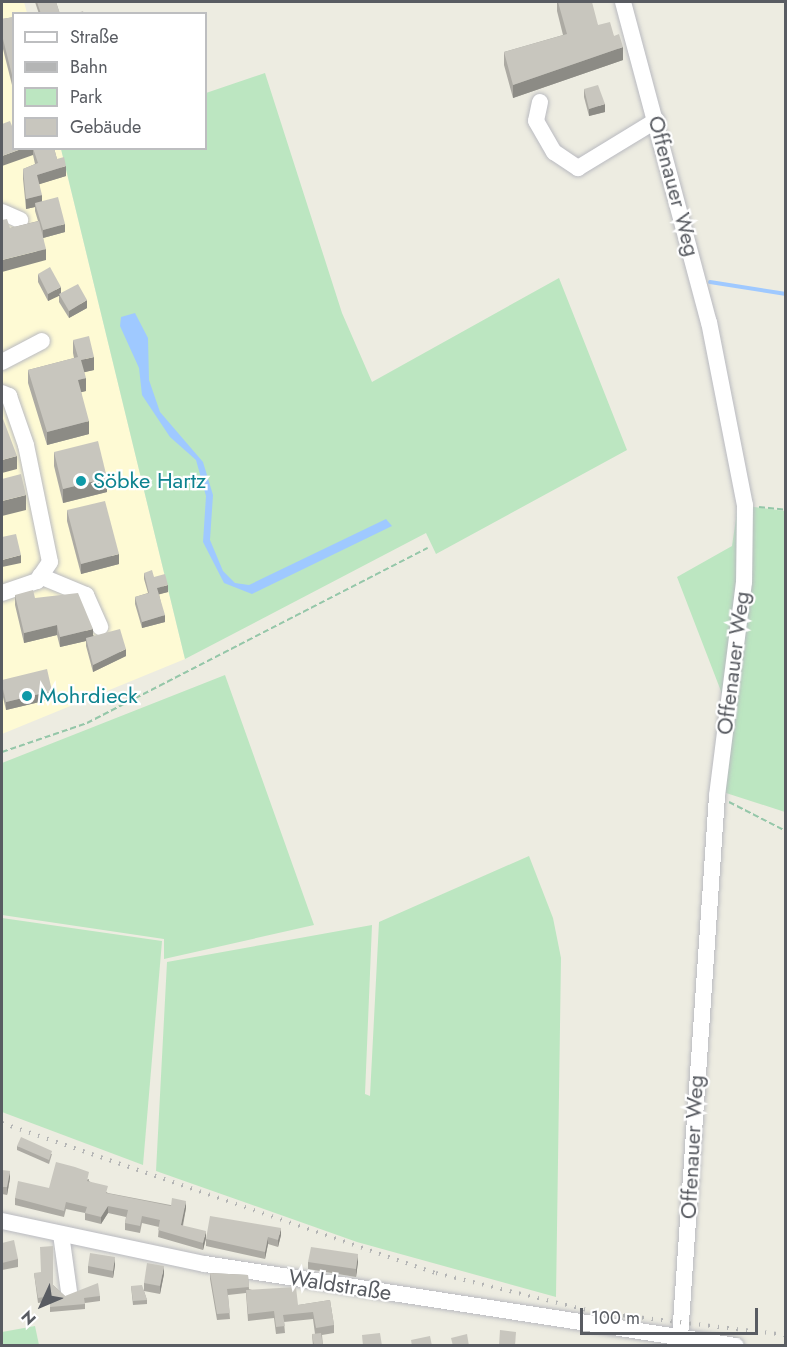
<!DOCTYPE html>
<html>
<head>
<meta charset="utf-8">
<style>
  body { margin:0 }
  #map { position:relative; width:787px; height:1347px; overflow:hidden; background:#edece1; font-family:Jost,sans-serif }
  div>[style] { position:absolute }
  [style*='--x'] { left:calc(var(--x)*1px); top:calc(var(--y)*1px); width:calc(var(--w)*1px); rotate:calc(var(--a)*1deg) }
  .commercial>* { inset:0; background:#fefad4 }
  .green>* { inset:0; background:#bce6c1 }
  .water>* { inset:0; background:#9fc9ff }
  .stream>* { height:4px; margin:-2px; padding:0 2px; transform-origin:2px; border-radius:2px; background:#9fc9ff }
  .path>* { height:2px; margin-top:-1px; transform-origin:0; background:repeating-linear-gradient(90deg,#95c7a9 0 6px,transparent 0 9px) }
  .roads { filter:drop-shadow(0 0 2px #b9bac0) drop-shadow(0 0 2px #b9bac0) }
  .minor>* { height:16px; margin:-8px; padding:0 8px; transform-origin:8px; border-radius:8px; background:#fff }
  .rail>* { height:4px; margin-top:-2px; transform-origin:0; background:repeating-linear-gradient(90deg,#b4b5b5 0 1.5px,transparent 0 9.5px) }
  .wall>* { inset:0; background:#acaaa3 }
  .shaded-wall>* { inset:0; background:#8c8b85 }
  .building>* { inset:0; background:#c8c6be }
  .dots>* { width:16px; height:16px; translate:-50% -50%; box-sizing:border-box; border:3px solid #fff; border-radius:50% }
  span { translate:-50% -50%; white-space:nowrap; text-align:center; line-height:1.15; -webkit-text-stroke:4.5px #fff; paint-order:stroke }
  .street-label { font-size:22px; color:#595c62 }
  .culture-label { font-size:22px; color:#0d838f }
  .left { translate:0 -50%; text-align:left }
  .frame { position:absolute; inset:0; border:3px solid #595c62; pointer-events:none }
  .legend { position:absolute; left:12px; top:12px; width:195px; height:138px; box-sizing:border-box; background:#fff; border:2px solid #bdbec0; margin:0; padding:8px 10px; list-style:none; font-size:18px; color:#595c62 }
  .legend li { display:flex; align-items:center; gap:12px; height:30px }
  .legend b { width:30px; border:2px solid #bdbec0 }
  .north { position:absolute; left:12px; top:1275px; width:60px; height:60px; -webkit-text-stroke:4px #fff; paint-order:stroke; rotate:226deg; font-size:16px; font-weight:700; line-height:24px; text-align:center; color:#595c62 }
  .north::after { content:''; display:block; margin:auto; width:21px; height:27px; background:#595c62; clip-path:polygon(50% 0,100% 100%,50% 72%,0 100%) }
  .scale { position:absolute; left:580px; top:1308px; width:178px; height:27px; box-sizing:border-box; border:3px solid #595c62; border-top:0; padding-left:8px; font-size:18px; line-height:21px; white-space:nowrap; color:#595c62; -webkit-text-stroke:4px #fff; paint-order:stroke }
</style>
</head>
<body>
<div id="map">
  <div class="commercial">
    <i style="clip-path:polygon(2px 2px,24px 2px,27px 13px,14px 14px,14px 148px,61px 149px,185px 659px,2px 734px)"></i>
  </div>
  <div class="green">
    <i style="clip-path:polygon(265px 73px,342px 313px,372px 382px,559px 278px,627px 450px,436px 554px,426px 533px,185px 659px,61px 149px,206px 148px,206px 93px)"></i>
    <i style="clip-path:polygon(738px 505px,785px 511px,785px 812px,726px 793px,724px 699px,677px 577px,732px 546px)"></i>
    <i style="clip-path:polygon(225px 675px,314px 925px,164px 959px,164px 939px,2px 915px,2px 763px)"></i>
    <i style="clip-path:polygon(529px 856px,553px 918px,561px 958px,556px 1297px,357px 1242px,156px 1171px,167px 962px,372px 925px,365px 1094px,370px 1096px,379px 922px)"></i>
    <i style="clip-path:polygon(2px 918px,162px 941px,143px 1165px,2px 1112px)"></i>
    <i style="clip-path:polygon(35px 1326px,39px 1345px,2px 1345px,2px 1332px)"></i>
  </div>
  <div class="water">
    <i style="clip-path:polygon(135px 313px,148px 338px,149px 380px,160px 412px,203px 462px,213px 495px,210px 540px,223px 571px,235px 583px,249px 585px,386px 519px,392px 526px,252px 594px,224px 583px,203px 542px,206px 496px,196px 460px,170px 437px,142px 395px,139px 368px,120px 326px,121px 317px)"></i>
  </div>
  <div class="stream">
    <i style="--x:710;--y:282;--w:77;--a:9"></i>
  </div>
  <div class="path">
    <i style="--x:759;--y:507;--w:27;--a:6"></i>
    <i style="--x:2;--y:752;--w:90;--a:-18.8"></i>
    <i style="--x:87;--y:723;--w:383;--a:-27.2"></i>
    <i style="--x:729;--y:802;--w:64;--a:27"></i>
  </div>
  <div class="roads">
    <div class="minor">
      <i style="--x:623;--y:2;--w:331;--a:75"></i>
      <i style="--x:709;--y:322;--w:187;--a:78.9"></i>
      <i style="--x:745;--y:505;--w:77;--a:90.7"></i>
      <i style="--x:744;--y:582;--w:216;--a:97.2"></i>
      <i style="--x:717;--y:796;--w:543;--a:93.91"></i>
      <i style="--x:540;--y:102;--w:19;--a:102"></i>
      <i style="--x:536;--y:121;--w:36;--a:60"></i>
      <i style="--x:554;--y:152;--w:29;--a:34"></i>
      <i style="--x:578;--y:168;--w:92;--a:-31.3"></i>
      <i style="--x:2;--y:212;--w:20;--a:24"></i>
      <i style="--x:2;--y:362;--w:45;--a:-27.7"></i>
      <i style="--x:2;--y:393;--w:8;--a:23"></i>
      <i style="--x:9;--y:396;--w:52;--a:70.9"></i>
      <i style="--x:26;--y:445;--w:119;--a:78.4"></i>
      <i style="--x:50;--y:562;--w:23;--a:124"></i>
      <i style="--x:37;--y:581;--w:37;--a:161"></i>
      <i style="--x:40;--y:576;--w:50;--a:22.4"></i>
      <i style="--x:86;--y:595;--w:35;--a:66"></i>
      <i style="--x:2;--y:1221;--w:208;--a:12"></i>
      <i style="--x:205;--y:1264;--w:537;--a:8.78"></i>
      <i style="--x:61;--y:1234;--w:59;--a:82.1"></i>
    </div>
  </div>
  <div class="rail">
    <i style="--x:2;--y:1123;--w:459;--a:19.1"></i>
    <i style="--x:436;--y:1273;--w:164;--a:13.8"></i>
    <i style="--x:595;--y:1312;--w:192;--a:6.9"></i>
  </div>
  <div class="wall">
    <i style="clip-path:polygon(35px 2px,56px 2px,60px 14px,39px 14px)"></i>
    <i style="clip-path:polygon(557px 2px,572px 2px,598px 25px,614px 36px,623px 60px,513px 98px,504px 65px,504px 52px,563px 35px,557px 11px)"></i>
    <i style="clip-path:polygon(14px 17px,14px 93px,2px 45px,2px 19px)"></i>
    <i style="clip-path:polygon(584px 89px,605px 112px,589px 116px,584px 97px)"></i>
    <i style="clip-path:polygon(14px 148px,54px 148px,57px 159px,66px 176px,39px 184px,42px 201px,65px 232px,43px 238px,46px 260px,10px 228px,38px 221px,35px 211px,35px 207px,26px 209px,23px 179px,23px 169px,35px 164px,33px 155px)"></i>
    <i style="clip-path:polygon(38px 274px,61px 294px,87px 308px,69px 318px,59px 302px,59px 295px,48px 301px,38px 282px)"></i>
    <i style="clip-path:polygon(73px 340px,94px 370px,84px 372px,86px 391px,81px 392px,89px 434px,47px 445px,28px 383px,28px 370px,74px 358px,73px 353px)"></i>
    <i style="clip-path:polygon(54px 452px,107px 492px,63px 503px,54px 466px)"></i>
    <i style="clip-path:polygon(67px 510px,119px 564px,81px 574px,67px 521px)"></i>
    <i style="clip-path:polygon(144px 573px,154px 577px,168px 592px,159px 594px,165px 622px,142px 628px,135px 604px,135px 597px,148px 593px,144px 579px)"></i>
    <i style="clip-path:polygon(15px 595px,35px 598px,126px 656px,93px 672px,86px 646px,86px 641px,60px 647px,57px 635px,24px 643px,15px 605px)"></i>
    <i style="clip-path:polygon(2px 680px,52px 699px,6px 710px,2px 693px)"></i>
    <i style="clip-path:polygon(17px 1146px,52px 1154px,49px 1164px,17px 1150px)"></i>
    <i style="clip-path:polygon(2px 1170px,10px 1178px,7px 1195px,2px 1194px)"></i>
    <i style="clip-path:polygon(89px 1179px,89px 1181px,108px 1193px,186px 1208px,183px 1226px,206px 1238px,203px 1250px,158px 1237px,159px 1227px,142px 1223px,140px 1233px,125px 1230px,125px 1223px,126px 1217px,108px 1213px,101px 1224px,85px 1220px,85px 1213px,66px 1209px,64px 1217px,15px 1205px,15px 1198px,49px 1188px)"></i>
    <i style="clip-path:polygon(281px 1235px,278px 1247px,268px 1244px,265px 1259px,206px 1246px,206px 1239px)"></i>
    <i style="clip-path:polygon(2px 1243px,18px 1259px,18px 1267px,2px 1270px,3px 1284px,2px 1284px)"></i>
    <i style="clip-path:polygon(308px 1262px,358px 1262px,356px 1277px,308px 1269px)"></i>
    <i style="clip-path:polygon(115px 1265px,113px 1278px,88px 1273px,88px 1266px)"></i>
    <i style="clip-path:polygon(34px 1273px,53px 1285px,65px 1296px,100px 1296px,100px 1301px,85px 1303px,85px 1309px,50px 1312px,50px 1301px,38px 1303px)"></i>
    <i style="clip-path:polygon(210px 1273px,248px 1275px,249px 1289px,298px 1305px,330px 1300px,334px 1325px,334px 1333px,322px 1335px,323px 1346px,313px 1346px,312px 1334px,315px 1334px,313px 1319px,284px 1322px,285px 1333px,276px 1334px,274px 1318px,248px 1321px,246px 1293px,228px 1295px,230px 1319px,217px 1320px,210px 1279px)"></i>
    <i style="clip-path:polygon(164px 1274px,160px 1294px,144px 1291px,147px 1300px,147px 1304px,133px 1305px,131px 1286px,144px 1290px,144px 1283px)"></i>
  </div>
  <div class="shaded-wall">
    <i style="clip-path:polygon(623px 47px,623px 60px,513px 98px,513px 85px)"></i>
    <i style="clip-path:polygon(605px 104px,605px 112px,589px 116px,589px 109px)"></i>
    <i style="clip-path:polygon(24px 148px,33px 148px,33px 155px,2px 166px,2px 156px)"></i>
    <i style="clip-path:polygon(66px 166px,66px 176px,37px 185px,37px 175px)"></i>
    <i style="clip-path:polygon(42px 195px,42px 205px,35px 203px,35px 207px,26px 209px,26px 199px)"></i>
    <i style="clip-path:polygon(65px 224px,65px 232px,43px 238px,43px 230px)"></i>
    <i style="clip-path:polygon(46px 249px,46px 260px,2px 272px,2px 260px)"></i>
    <i style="clip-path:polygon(61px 287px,61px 295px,48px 301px,48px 294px)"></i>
    <i style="clip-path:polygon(87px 300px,87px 308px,69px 318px,69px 311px)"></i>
    <i style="clip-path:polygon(94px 357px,94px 370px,81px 373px,81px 360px)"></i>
    <i style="clip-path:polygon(86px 378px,86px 391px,78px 393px,78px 380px)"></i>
    <i style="clip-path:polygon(89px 421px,89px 434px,47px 445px,47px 432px)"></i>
    <i style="clip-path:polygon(17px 456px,17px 469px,2px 473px,2px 460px)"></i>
    <i style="clip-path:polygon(107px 478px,107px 492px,63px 503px,63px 489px)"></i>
    <i style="clip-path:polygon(26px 495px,26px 510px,2px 516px,2px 501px)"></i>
    <i style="clip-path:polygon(119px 554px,119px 564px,81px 574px,81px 564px)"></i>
    <i style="clip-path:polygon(21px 555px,21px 563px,2px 567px,2px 560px)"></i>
    <i style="clip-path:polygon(168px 585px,168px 592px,157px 595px,157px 588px)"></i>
    <i style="clip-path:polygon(165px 615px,165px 622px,142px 628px,142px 622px)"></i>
    <i style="clip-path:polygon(57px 625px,57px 635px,24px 643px,24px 633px)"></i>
    <i style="clip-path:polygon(93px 629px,93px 640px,86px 638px,86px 641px,60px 647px,60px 637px)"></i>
    <i style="clip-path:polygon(126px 649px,126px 656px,93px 672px,93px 665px)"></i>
    <i style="clip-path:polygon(52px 691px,52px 699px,6px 710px,6px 702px)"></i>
    <i style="clip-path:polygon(10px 1171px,10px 1178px,7px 1195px,7px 1187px)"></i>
    <i style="clip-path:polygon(186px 1201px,186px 1208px,181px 1232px,181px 1225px)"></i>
    <i style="clip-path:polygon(108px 1206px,108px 1213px,101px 1224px,101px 1217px)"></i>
    <i style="clip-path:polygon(281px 1228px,281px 1235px,278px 1247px,278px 1240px)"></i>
    <i style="clip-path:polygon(206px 1231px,206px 1238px,203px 1250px,203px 1243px)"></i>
    <i style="clip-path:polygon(268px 1237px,268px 1244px,265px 1259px,265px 1252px)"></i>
    <i style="clip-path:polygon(358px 1254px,358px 1262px,356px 1277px,356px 1269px)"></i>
    <i style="clip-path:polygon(115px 1257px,115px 1265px,113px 1278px,113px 1271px)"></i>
    <i style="clip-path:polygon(164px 1266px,164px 1274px,160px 1294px,160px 1286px)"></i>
  </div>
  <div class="building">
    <i style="clip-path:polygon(37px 2px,56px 2px,60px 14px,41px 14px)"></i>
    <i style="clip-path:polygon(558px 2px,572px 2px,572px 3px,576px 2px,592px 2px,598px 25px,610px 22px,614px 36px,619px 34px,623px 47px,513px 85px,504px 52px,567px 34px)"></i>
    <i style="clip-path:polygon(83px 11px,84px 14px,75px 14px)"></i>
    <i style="clip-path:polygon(14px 17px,14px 83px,2px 35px,2px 19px)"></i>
    <i style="clip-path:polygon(598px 85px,605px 104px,589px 109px,584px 89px)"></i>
    <i style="clip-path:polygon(10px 121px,14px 131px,14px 148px,24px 148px,2px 156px,2px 124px)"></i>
    <i style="clip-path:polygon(33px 148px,54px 148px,57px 159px,64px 157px,66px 166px,37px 175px,42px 195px,26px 199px,23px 169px,38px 163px)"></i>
    <i style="clip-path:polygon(58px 197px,65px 224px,43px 230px,35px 203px)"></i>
    <i style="clip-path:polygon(7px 219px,10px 228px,39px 221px,46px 249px,2px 260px,2px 220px)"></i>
    <i style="clip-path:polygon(50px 267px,61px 287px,48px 294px,38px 274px)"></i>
    <i style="clip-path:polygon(78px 284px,87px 300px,69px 311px,59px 294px)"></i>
    <i style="clip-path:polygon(89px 336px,94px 357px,81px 360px,86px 378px,78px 380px,89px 421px,47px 432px,28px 370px,78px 357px,73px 340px)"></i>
    <i style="clip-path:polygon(2px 416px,17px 456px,2px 460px)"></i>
    <i style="clip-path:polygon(98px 441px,107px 478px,63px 489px,54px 452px)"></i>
    <i style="clip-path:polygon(21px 474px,26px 495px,2px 501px,2px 479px)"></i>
    <i style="clip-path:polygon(105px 501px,119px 554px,81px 564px,67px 510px)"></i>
    <i style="clip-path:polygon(16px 534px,21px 555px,2px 560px,2px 537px)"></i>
    <i style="clip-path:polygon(152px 570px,154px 577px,165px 574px,168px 585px,157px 588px,165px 615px,142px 622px,135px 597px,149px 593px,144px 573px)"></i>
    <i style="clip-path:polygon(33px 590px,35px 598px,78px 593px,93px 629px,60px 637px,57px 625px,24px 633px,15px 595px)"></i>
    <i style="clip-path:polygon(120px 629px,126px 649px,93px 665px,86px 638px)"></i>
    <i style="clip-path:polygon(47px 669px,52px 691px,6px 702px,2px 685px,2px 680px)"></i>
    <i style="clip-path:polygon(21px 1137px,52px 1151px,49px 1160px,17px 1146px)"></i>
    <i style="clip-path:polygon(56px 1162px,75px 1167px,89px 1172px,87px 1181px,108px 1186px,106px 1193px,171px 1206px,172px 1198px,186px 1201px,181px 1225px,206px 1231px,203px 1243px,158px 1230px,160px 1220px,142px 1216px,140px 1226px,125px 1223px,128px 1210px,108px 1206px,101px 1217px,85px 1213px,87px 1207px,66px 1202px,64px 1211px,15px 1198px,18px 1181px,49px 1188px)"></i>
    <i style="clip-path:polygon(2px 1170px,10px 1171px,7px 1187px,2px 1187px)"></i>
    <i style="clip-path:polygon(210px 1216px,281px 1228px,278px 1240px,268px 1237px,265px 1252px,206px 1239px)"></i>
    <i style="clip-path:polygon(14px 1240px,18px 1259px,2px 1263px,2px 1243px)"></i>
    <i style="clip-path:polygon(53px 1246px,53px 1285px,65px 1296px,98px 1283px,100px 1296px,84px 1298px,85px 1304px,50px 1307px,50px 1296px,38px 1298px,34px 1273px,41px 1272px,40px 1247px)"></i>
    <i style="clip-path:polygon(311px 1247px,358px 1254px,356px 1269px,308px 1262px)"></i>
    <i style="clip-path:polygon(90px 1253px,115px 1257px,113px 1271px,88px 1266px)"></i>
    <i style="clip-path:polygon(147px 1263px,164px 1266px,160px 1286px,144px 1283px)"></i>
    <i style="clip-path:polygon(210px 1273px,248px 1275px,249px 1287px,227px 1289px,230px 1313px,217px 1314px)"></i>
    <i style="clip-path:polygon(142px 1285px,147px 1300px,133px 1301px,131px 1286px)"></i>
    <i style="clip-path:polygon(296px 1287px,298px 1305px,330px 1300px,334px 1325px,316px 1328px,313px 1312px,283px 1315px,285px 1326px,276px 1327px,274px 1311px,248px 1314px,246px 1290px)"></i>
    <i style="clip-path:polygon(500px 1330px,516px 1332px,515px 1346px,499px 1346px)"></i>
    <i style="clip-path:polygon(321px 1333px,323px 1346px,314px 1346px,312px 1334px)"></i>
    <i style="clip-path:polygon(380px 1333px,382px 1346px,363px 1346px,362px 1335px)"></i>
    <i style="clip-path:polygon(467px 1334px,469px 1346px,453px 1346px,451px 1338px)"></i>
    <i style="clip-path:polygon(430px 1336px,432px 1346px,412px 1346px,411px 1340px)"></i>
  </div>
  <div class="dots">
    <i style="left:81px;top:481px;background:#0f9aa8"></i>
    <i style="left:27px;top:696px;background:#0f9aa8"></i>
  </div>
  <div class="street-label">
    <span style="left:674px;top:186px;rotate:75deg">Offenauer Weg</span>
    <span style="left:733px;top:663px;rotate:-83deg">Offenauer Weg</span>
    <span style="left:692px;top:1147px;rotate:-87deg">Offenauer Weg</span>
    <span style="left:340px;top:1285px;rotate:9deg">Waldstraße</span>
  </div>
  <div class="culture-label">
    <span class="left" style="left:93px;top:481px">Söbke Hartz</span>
    <span class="left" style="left:39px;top:696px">Mohrdieck</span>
  </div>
  <div class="frame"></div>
  <ul class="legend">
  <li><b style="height:8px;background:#fff"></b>Straße</li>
  <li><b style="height:8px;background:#b4b5b5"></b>Bahn</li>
  <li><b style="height:16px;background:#bce6c1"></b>Park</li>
  <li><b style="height:16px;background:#c8c6be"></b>Gebäude</li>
  </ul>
  <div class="north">N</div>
  <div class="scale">100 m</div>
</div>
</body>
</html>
